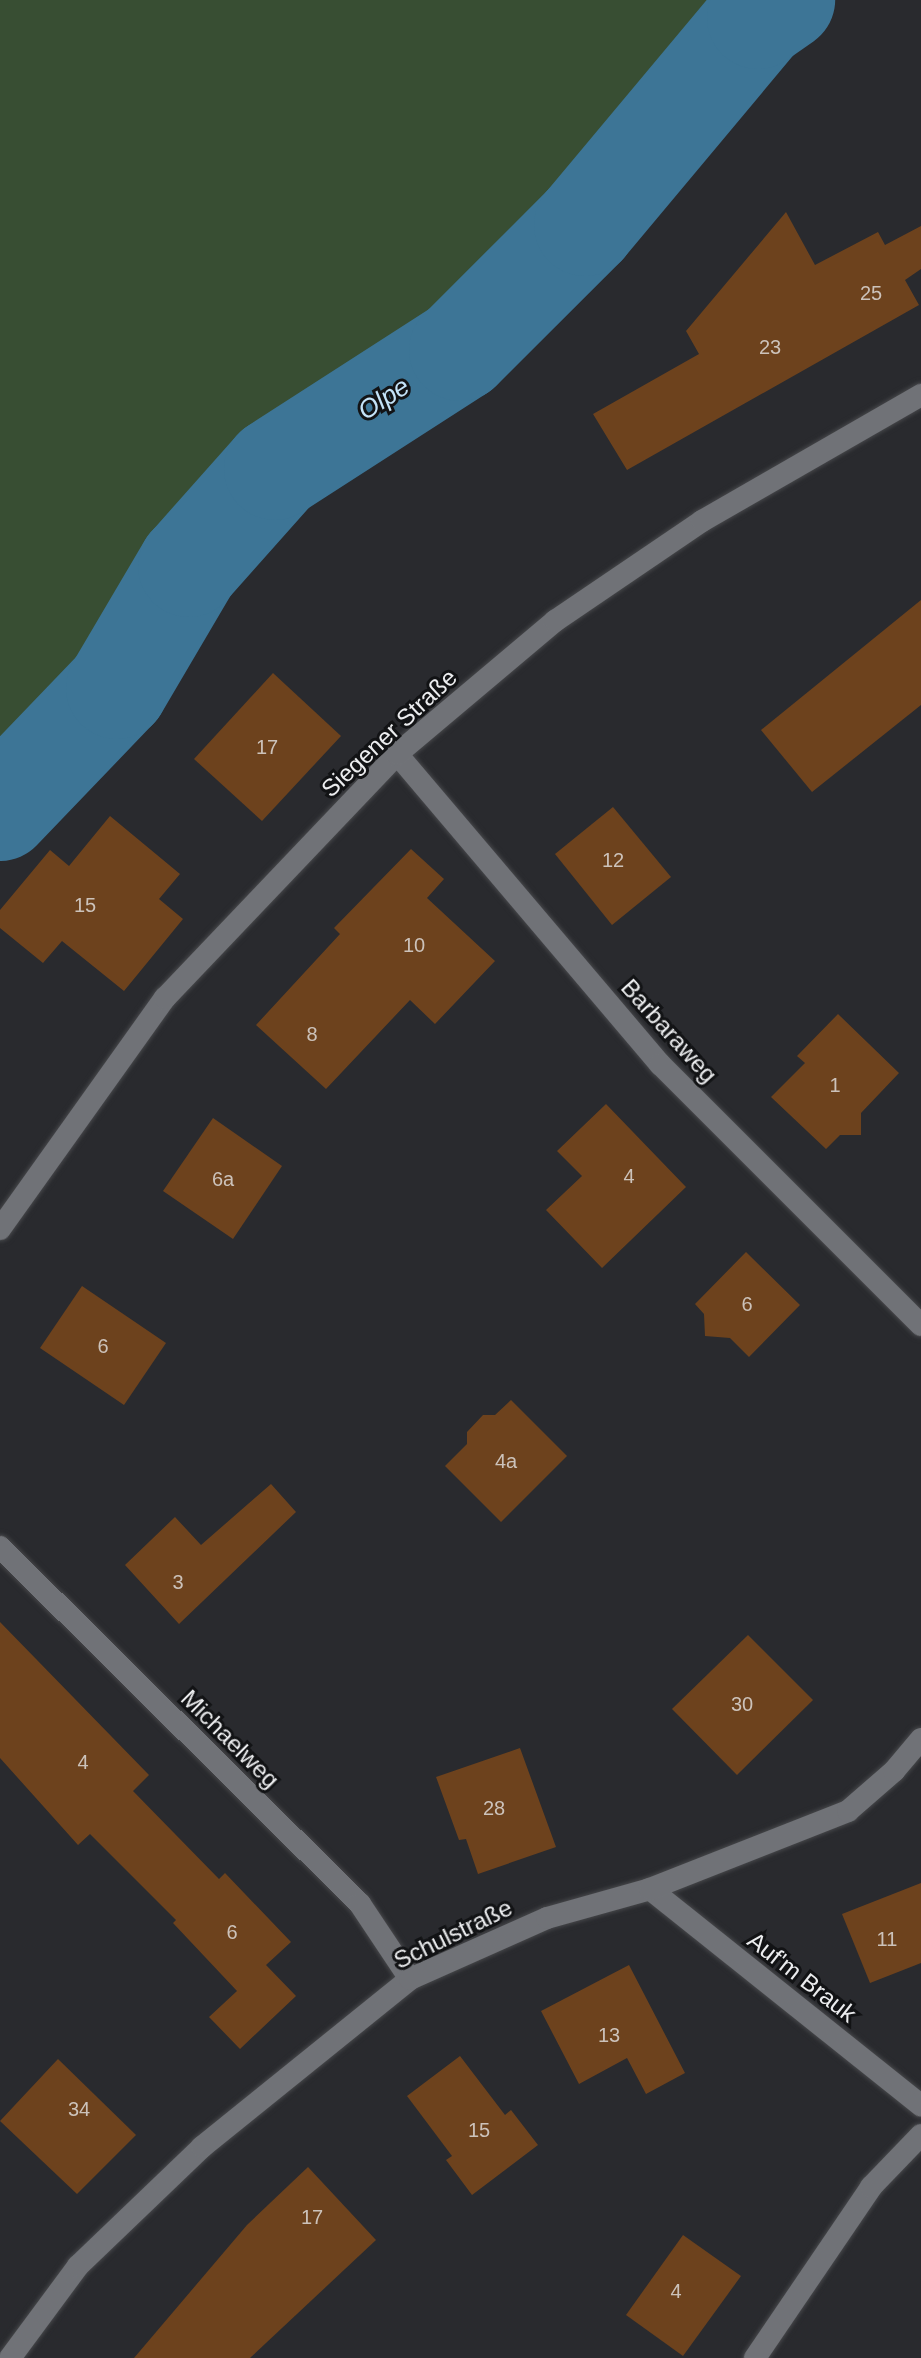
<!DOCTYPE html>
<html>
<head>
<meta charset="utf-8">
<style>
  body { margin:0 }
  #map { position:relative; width:921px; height:2358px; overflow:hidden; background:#292a2e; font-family:Helvetica,sans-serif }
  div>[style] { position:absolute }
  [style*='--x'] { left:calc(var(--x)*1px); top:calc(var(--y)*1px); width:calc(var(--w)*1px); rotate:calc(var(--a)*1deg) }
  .green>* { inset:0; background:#384e33 }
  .river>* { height:102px; margin:-51px; padding:0 51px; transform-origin:51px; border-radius:51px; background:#3d7596 }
  .building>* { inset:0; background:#6d421d }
  .roads { filter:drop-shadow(0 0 2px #46474a) drop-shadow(0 0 2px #46474a) }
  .minor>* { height:22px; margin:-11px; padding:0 11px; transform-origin:11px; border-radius:11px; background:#707277 }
  .tertiary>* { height:22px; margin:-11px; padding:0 11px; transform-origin:11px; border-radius:11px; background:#707277 }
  span { translate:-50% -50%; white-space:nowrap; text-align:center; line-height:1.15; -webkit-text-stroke:6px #121315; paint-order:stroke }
  .number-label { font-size:20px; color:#ccc2ba }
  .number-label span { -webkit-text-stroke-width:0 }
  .street-label { font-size:24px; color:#ecedef }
  .water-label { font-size:26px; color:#c4e3f8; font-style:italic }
</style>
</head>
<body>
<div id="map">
  <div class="green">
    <i style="clip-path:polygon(0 0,743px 0,565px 212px,462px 313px,276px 445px,187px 522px,107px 663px,0 771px)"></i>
  </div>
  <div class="river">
    <i style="--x:0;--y:810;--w:169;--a:-46.2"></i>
    <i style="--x:117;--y:688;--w:142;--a:-59.5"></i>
    <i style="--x:189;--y:566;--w:130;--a:-48.4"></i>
    <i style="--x:275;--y:469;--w:220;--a:-32.8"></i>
    <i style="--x:460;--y:350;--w:177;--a:-45"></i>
    <i style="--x:585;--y:225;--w:270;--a:-50.1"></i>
    <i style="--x:758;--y:18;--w:32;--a:-35"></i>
  </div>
  <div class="building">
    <i style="clip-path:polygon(786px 212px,815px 265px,878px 232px,885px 245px,921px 226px,921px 269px,905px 280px,919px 305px,627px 470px,593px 414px,699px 354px,686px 331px)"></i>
    <i style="clip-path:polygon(921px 600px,921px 705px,812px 792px,761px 730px)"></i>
    <i style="clip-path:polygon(273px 673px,341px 736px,262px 821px,194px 759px)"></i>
    <i style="clip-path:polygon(613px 807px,671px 877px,612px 925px,555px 854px)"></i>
    <i style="clip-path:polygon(110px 816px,180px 874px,159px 899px,183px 919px,124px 991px,62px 941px,43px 963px,0 928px,0 910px,50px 850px,69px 866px)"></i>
    <i style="clip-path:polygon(411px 849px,444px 879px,427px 898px,495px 961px,435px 1024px,410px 1000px,326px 1089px,256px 1025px,340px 934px,334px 928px)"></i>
    <i style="clip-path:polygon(838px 1014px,899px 1073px,861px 1113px,861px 1135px,840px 1135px,826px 1149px,771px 1097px,805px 1063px,797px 1056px)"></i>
    <i style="clip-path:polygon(606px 1104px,686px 1187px,602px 1268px,546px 1210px,582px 1176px,557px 1151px)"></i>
    <i style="clip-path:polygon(213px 1118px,282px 1166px,233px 1239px,163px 1191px)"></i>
    <i style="clip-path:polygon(746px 1252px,800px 1305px,749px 1357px,730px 1338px,705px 1336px,704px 1314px,695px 1304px)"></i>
    <i style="clip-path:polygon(82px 1286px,166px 1343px,124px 1405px,40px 1348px)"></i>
    <i style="clip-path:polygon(511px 1400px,567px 1456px,501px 1522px,445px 1466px,467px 1444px,467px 1432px,483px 1415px,495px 1415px)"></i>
    <i style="clip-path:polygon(271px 1484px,296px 1512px,179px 1624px,125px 1565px,175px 1517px,201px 1545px)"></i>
    <i style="clip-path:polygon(0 1622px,149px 1775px,133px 1791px,219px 1879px,225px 1873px,291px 1942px,266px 1965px,296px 1996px,240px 2049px,209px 2017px,237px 1991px,173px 1923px,176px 1920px,90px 1834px,78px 1845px,0 1758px)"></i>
    <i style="clip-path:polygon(748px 1635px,813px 1700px,737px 1775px,672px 1709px)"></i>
    <i style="clip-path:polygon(520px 1748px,556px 1847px,478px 1874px,466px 1839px,459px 1840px,436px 1777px)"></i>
    <i style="clip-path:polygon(921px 1883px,921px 1963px,870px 1983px,842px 1914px)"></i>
    <i style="clip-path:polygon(629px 1965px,685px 2073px,646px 2094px,627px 2058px,579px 2084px,541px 2011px)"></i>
    <i style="clip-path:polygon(460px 2056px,505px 2115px,511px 2110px,538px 2145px,472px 2195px,446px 2160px,452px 2156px,407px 2096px)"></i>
    <i style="clip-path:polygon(58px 2059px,136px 2135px,77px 2194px,0 2121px)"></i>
    <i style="clip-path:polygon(308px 2167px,376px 2240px,250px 2358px,134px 2358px,247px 2225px)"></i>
    <i style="clip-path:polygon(683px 2235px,741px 2276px,683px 2356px,626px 2315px)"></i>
  </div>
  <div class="roads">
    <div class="minor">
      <i style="--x:397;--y:754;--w:407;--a:49.7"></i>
      <i style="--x:660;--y:1064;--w:369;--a:45"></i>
      <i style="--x:0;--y:1547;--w:507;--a:44.76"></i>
      <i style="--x:360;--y:1904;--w:90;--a:56.3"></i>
      <i style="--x:650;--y:1889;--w:347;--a:38.6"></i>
      <i style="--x:10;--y:2358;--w:114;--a:-53.5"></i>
      <i style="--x:78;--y:2266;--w:172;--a:-43.8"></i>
      <i style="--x:202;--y:2147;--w:267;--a:-38.9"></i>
      <i style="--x:410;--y:1979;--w:150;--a:-24"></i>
      <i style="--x:547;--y:1918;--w:107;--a:-15.7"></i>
      <i style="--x:650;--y:1889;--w:213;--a:-21.5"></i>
      <i style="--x:848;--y:1811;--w:61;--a:-41"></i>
      <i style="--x:894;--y:1771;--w:42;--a:-49.8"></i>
      <i style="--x:755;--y:2358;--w:207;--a:-55.8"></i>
      <i style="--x:871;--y:2187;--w:72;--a:-46.1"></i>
    </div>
    <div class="tertiary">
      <i style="--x:0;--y:1229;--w:284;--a:-54.5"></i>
      <i style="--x:165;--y:998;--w:337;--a:-46.4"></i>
      <i style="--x:397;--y:754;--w:207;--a:-40.1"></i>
      <i style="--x:555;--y:621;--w:178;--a:-34.2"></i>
      <i style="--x:702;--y:521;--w:253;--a:-29.9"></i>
    </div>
  </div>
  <div class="number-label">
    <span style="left:871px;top:293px">25</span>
    <span style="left:770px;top:347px">23</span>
    <span style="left:267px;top:747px">17</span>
    <span style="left:613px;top:860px">12</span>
    <span style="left:85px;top:905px">15</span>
    <span style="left:414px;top:945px">10</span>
    <span style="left:312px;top:1034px">8</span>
    <span style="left:835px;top:1085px">1</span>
    <span style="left:629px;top:1176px">4</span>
    <span style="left:223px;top:1179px">6a</span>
    <span style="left:747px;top:1304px">6</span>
    <span style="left:103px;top:1346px">6</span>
    <span style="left:506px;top:1461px">4a</span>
    <span style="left:178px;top:1582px">3</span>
    <span style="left:742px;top:1704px">30</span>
    <span style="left:83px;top:1762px">4</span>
    <span style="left:494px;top:1808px">28</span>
    <span style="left:232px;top:1932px">6</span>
    <span style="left:887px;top:1939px">11</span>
    <span style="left:609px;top:2035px">13</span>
    <span style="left:79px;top:2109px">34</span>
    <span style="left:479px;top:2130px">15</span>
    <span style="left:312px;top:2217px">17</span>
    <span style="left:676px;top:2291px">4</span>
  </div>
  <div class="street-label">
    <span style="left:389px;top:733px;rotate:-43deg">Siegener Straße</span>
    <span style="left:669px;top:1031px;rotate:48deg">Barbaraweg</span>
    <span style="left:230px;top:1739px;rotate:45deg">Michaelweg</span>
    <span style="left:453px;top:1934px;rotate:-26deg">Schulstraße</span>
    <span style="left:802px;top:1977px;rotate:38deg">Auf'm Brauk</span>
  </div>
  <div class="water-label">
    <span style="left:384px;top:399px;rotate:-33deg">Olpe</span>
  </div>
</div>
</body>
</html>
